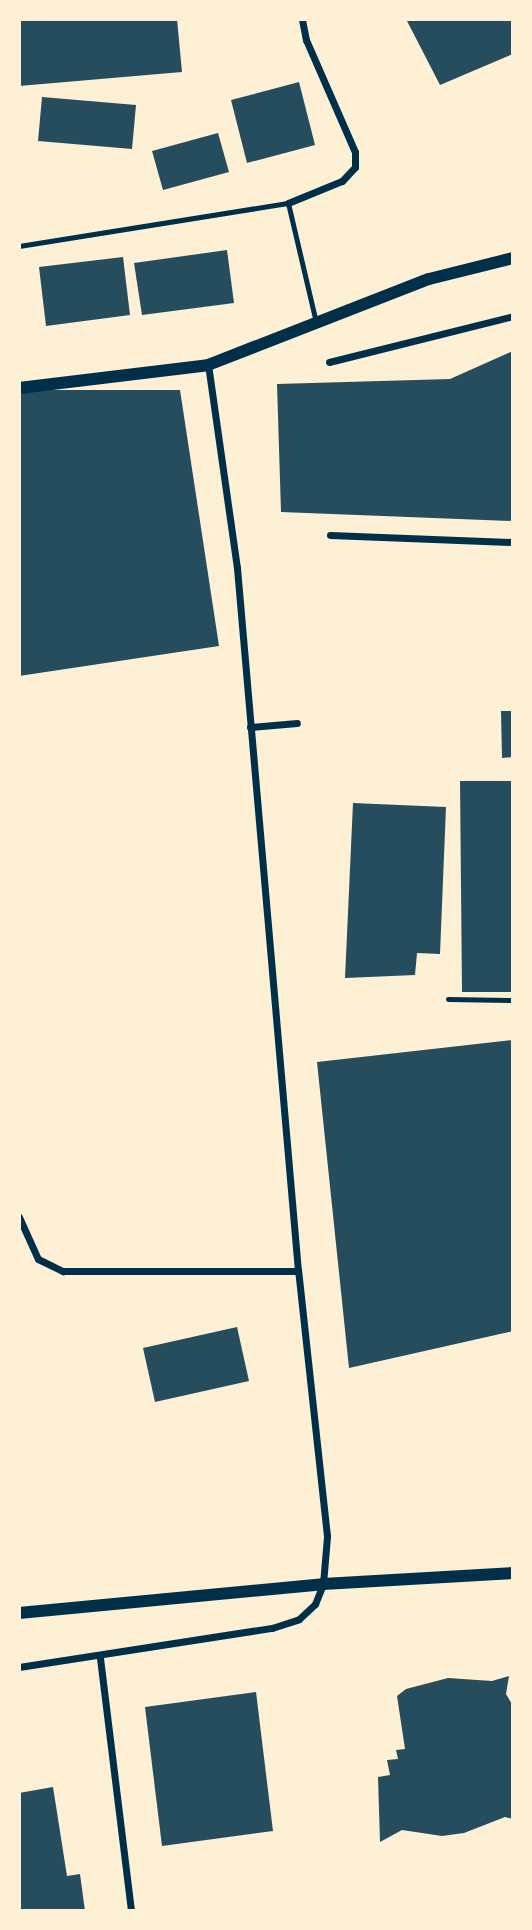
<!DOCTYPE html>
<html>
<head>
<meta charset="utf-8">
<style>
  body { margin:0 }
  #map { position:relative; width:532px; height:1930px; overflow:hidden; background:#fdf0d5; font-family:"Crimson Pro",serif }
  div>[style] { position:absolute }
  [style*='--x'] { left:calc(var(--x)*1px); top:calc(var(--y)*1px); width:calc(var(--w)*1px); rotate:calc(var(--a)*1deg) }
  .building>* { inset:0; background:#264d5e }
  .service>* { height:5px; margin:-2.5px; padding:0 2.5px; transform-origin:2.5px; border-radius:2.5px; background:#003049 }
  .minor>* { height:7px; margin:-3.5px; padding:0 3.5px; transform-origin:3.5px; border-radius:3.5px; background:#003049 }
  .tertiary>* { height:12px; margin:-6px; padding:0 6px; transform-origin:6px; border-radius:6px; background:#003049 }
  span { translate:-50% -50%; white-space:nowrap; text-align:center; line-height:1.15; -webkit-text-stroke:7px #fdf0d5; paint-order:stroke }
  .frame { position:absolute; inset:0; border:21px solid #fdf0d5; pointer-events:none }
</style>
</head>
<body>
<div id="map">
  <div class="building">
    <i style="clip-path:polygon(19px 19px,177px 19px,182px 72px,19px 86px)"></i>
    <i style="clip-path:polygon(406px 19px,513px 19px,513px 54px,440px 85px)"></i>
    <i style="clip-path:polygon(299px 82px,315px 145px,247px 163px,231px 100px)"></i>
    <i style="clip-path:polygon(42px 97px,136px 105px,132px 149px,38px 141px)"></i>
    <i style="clip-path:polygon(218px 133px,229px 172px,163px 190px,152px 151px)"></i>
    <i style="clip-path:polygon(227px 250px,234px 303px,142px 315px,134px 263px)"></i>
    <i style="clip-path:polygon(123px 257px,130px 315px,46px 326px,39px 267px)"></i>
    <i style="clip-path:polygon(513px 351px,513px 521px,281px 512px,277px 384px,450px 379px)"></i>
    <i style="clip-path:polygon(19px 390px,180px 390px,219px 646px,19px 676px)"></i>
    <i style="clip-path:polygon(501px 711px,513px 711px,513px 757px,502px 758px)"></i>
    <i style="clip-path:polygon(460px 781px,513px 781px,513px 992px,462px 992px)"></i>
    <i style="clip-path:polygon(353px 803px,446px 807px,440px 954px,417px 953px,415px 975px,345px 978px)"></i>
    <i style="clip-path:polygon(513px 1040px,513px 1331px,349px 1368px,317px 1062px)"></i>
    <i style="clip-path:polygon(237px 1327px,249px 1381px,155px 1402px,143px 1348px)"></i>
    <i style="clip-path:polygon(509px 1676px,506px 1694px,513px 1706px,513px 1819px,505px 1817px,464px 1833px,442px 1836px,402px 1830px,380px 1842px,378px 1777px,390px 1775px,387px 1760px,398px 1759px,396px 1750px,405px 1749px,397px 1696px,406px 1689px,448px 1678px,492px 1681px)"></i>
    <i style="clip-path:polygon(256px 1692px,273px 1831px,162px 1846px,145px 1707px)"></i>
    <i style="clip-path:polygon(53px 1787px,67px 1876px,80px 1874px,85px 1911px,19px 1911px,19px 1793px)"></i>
  </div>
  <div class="service">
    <i style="--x:19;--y:246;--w:272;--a:-9.1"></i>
    <i style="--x:288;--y:203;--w:122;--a:76.8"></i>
    <i style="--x:448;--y:999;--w:65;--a:0.9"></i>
  </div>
  <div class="minor">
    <i style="--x:288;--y:203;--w:58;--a:-22.2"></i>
    <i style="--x:342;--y:181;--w:19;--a:-47"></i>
    <i style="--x:355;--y:167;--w:15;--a:-90"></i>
    <i style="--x:355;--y:152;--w:122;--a:-113.6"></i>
    <i style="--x:306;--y:40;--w:21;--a:-101"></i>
    <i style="--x:329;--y:362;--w:190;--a:-14"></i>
    <i style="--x:330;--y:535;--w:183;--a:2.2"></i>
    <i style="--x:250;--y:727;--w:47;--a:-4.9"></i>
    <i style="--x:19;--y:1217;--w:46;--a:65.7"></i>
    <i style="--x:38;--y:1259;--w:28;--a:26"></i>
    <i style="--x:63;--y:1271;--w:235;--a:0"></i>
    <i style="--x:100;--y:1658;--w:255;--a:83"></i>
    <i style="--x:19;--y:1667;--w:256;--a:-8.8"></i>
    <i style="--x:272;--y:1628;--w:28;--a:-18"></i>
    <i style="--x:299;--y:1619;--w:22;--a:-43"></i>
    <i style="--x:315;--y:1604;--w:22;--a:-68"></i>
    <i style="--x:323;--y:1584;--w:48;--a:-85.2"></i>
    <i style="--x:327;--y:1536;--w:267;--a:-96.2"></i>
    <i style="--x:298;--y:1271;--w:706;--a:-94.96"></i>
    <i style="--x:237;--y:568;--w:205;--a:-98.1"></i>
  </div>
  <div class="tertiary">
    <i style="--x:19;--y:388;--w:190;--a:-6.9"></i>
    <i style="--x:208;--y:365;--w:237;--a:-21.3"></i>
    <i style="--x:429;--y:279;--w:87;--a:-14"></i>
    <i style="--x:19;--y:1613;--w:305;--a:-5.4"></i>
    <i style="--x:323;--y:1584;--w:190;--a:-3.3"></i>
  </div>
  <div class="frame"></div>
</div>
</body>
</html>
